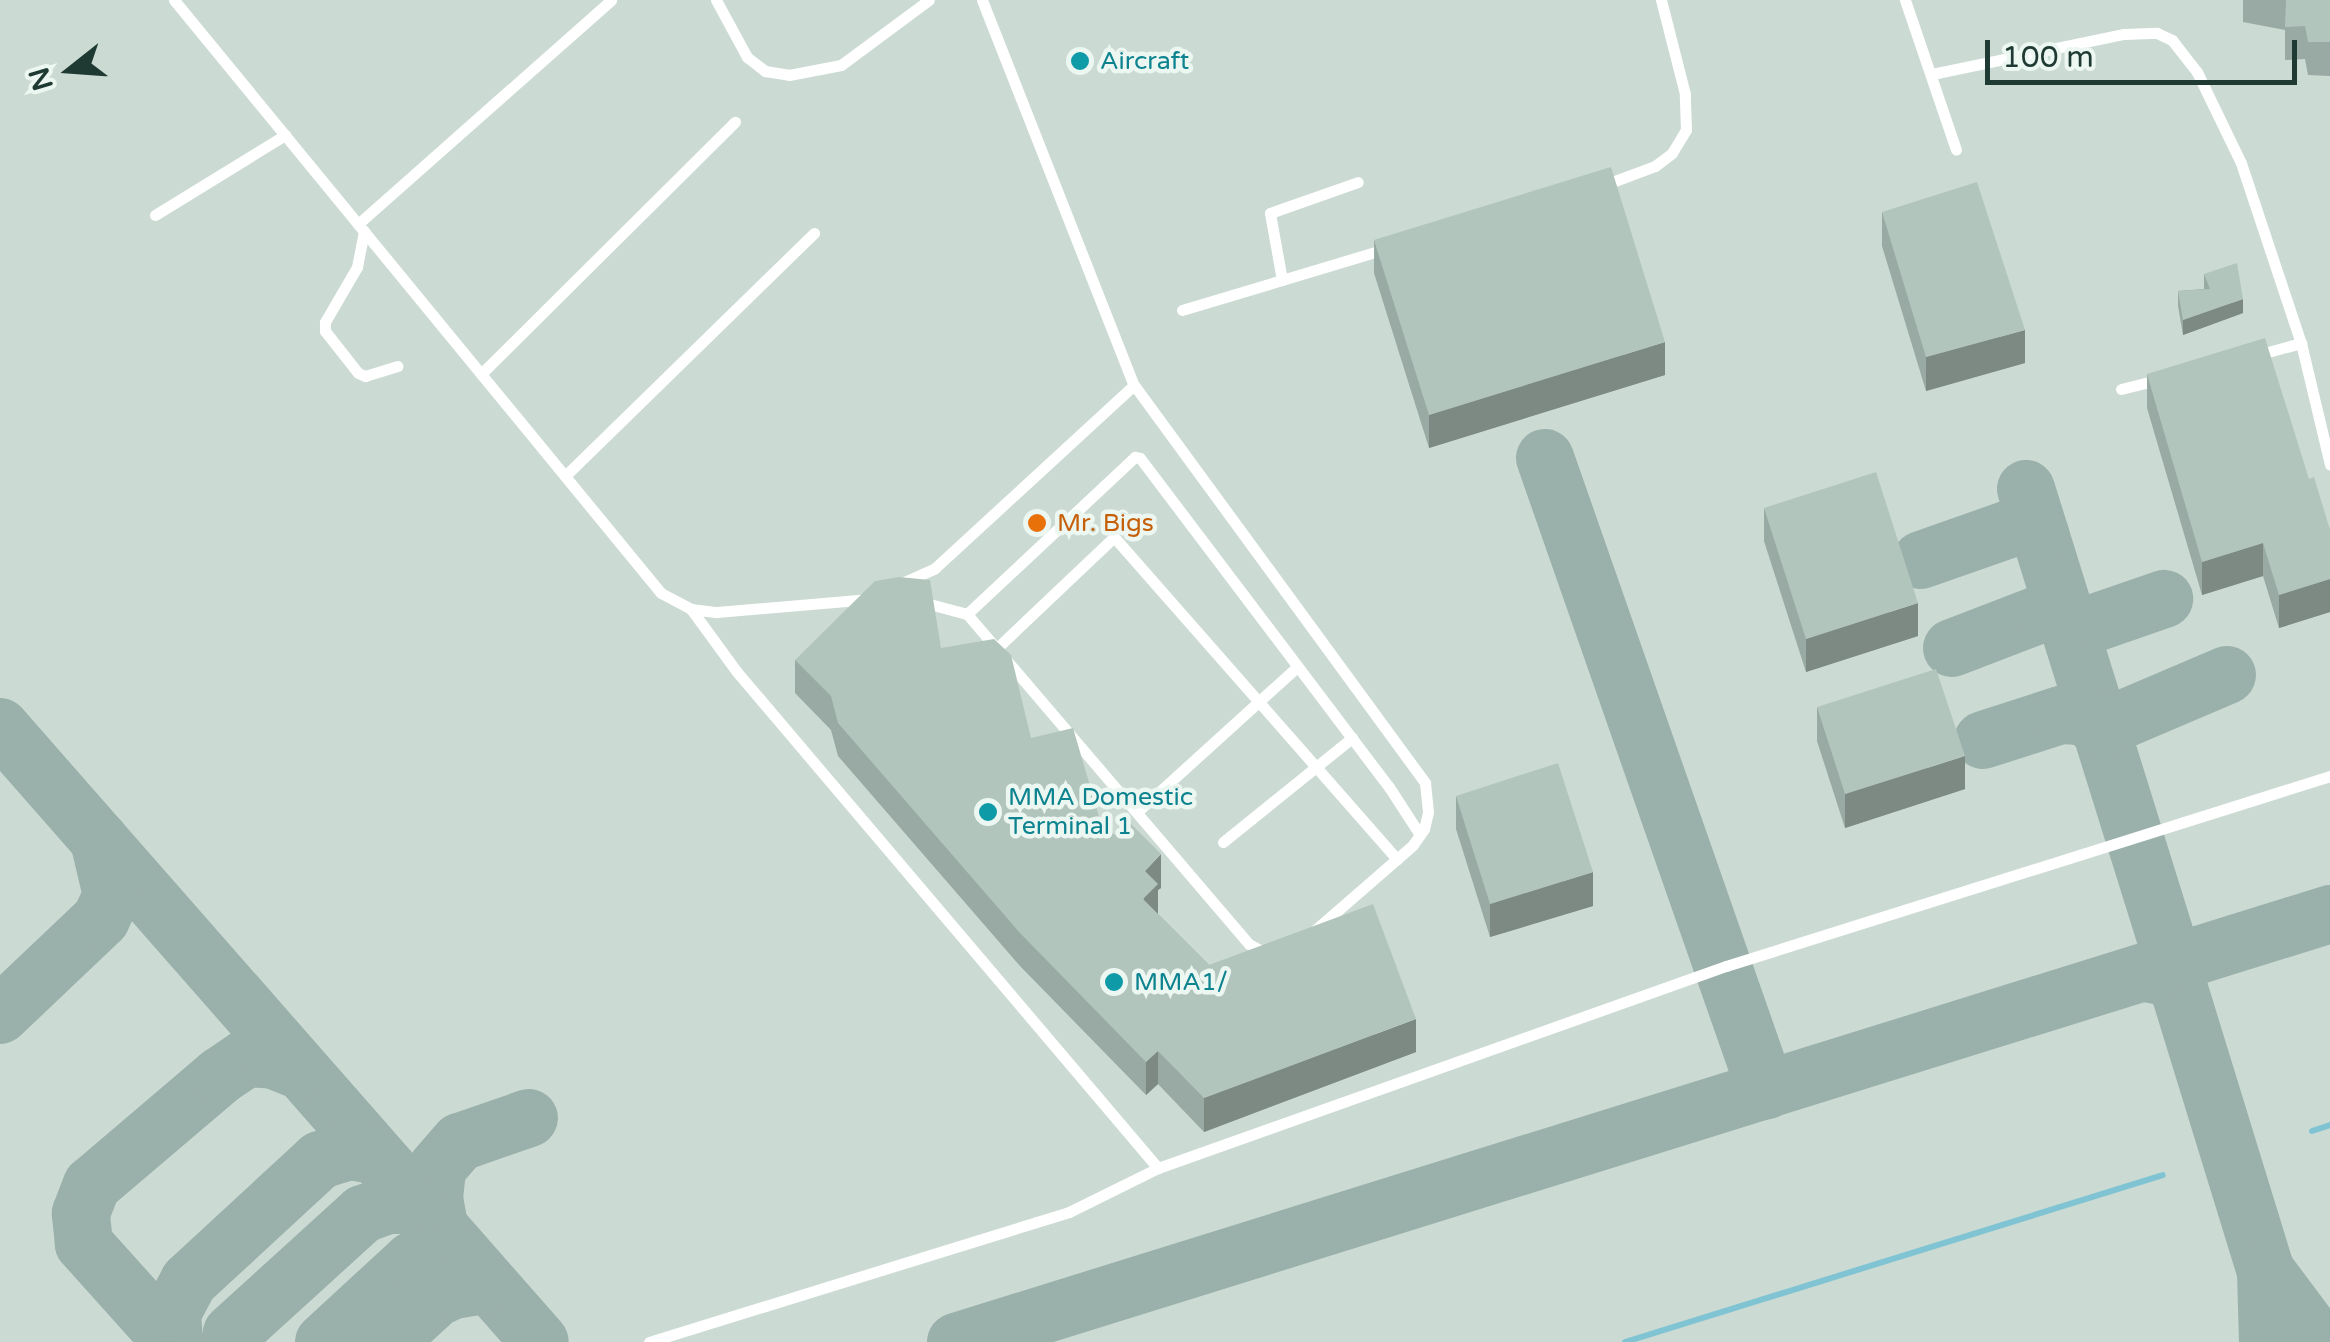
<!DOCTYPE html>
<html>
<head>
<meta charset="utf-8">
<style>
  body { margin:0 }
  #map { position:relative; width:2330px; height:1342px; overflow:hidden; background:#ddeae4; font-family:"Varela Round",sans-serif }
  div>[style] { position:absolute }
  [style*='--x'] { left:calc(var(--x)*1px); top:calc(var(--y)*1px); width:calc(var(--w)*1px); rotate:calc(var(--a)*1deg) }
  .built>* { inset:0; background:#cbdad3 }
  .stream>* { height:6px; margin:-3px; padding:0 3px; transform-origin:3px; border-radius:3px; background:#80c4d4 }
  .taxiway>* { height:58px; margin:-29px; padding:0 29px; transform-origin:29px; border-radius:29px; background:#9ab0aa }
  .lane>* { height:11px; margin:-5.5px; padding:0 5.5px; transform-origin:5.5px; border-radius:5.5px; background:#fff }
  .wall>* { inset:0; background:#99a9a3 }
  .shaded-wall>* { inset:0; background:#7d8a84 }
  .building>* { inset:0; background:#b2c5bd }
  .dots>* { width:28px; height:28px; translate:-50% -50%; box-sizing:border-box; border:5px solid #edf7f2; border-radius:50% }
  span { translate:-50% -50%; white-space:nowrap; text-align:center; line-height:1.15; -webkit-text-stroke:9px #edf7f2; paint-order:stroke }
  .culture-label { font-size:25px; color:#0d838f }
  .left { translate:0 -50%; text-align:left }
  .food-label { font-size:25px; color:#c56008 }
  .north { position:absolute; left:20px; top:20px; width:100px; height:100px; -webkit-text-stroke:8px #edf7f2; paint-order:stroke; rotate:253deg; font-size:28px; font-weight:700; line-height:40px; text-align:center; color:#1e3a33 }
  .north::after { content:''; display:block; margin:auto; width:35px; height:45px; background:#1e3a33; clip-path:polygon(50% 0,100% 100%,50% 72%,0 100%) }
  .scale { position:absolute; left:1985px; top:40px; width:312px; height:45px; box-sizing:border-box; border:5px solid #1e3a33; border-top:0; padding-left:12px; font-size:30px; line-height:35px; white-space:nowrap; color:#1e3a33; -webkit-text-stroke:8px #edf7f2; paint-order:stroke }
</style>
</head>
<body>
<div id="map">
  <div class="built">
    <i style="clip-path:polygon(0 0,2330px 0,2330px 1342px,0 1342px)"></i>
  </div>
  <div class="stream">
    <i style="--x:2312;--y:1131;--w:19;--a:-18"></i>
    <i style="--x:1625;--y:1342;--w:563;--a:-17.24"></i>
  </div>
  <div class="taxiway">
    <i style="--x:1545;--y:458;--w:670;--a:70.73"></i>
    <i style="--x:2026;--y:489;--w:498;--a:72.7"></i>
    <i style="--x:1921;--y:560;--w:106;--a:-19.3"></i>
    <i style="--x:2021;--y:525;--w:21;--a:25"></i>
    <i style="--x:2074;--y:643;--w:18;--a:-61"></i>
    <i style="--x:2083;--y:627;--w:86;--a:-19.1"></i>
    <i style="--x:1952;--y:648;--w:101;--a:-21"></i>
    <i style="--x:2046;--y:612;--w:23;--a:23"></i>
    <i style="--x:0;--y:727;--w:818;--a:48.72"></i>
    <i style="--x:2102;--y:734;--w:14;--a:-45"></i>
    <i style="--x:2112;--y:724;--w:125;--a:-23.1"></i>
    <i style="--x:1983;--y:740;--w:82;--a:-17.8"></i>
    <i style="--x:2061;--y:715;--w:21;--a:3"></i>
    <i style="--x:2082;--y:716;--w:22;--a:32"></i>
    <i style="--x:2146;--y:973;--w:21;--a:11"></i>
    <i style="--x:2167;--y:977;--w:17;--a:45"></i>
    <i style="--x:2179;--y:989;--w:295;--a:72.9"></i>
    <i style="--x:2266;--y:1271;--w:71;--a:88.4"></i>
    <i style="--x:0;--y:1015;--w:139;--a:-43.5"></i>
    <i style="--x:101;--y:919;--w:26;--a:-65"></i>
    <i style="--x:112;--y:895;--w:57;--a:-103.3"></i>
    <i style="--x:440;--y:1232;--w:35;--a:-100"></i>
    <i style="--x:434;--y:1198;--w:30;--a:-84"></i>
    <i style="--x:437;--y:1168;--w:35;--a:-49"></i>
    <i style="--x:460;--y:1142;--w:73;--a:-19.2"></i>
    <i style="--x:2266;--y:1271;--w:89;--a:53.3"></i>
    <i style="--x:172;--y:1342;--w:132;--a:-131.9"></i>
    <i style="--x:84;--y:1244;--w:31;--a:-96"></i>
    <i style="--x:81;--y:1213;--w:30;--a:-69"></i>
    <i style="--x:92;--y:1185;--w:168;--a:-40.4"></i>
    <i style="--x:220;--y:1076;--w:32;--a:-34"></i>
    <i style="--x:247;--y:1058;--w:27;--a:4"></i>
    <i style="--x:274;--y:1060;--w:27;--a:22"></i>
    <i style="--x:174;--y:1342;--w:29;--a:-94"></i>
    <i style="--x:172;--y:1313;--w:36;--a:-62"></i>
    <i style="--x:189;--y:1281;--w:178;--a:-42.7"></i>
    <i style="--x:320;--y:1160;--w:31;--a:-17"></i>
    <i style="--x:350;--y:1151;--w:23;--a:10"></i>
    <i style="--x:230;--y:1342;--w:9;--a:-77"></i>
    <i style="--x:232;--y:1333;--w:177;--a:-42.3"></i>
    <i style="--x:363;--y:1214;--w:27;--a:-20"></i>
    <i style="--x:388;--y:1205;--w:29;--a:0"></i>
    <i style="--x:324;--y:1342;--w:120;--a:-42.6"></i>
    <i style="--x:412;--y:1261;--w:28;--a:-15"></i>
    <i style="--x:439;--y:1254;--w:23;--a:10"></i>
    <i style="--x:388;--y:1342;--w:65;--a:-42.5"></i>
    <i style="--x:436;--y:1298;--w:19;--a:-25"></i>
    <i style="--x:453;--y:1290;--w:33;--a:-9"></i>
    <i style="--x:956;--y:1342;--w:1439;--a:-17.3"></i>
  </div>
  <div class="lane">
    <i style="--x:174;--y:0;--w:767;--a:50.61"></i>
    <i style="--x:661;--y:593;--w:34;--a:28"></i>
    <i style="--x:691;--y:609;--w:26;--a:7"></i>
    <i style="--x:717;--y:612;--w:153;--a:-4.9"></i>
    <i style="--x:716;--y:0;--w:65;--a:61.5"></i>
    <i style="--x:747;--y:57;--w:23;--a:38"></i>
    <i style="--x:765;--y:71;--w:24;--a:9"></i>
    <i style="--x:789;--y:75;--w:53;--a:-10.9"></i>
    <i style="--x:841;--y:65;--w:109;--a:-36.5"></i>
    <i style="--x:982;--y:0;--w:414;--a:68.5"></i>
    <i style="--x:1134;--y:385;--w:493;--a:53.8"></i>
    <i style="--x:1425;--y:783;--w:29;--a:84"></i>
    <i style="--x:1428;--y:812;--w:17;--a:103"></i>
    <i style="--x:1424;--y:829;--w:19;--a:125"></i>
    <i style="--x:1413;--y:845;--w:133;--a:139"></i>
    <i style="--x:1905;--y:0;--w:158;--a:71.2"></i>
    <i style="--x:1932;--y:74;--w:196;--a:-11.8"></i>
    <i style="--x:2124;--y:34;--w:33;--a:-2"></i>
    <i style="--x:2157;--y:33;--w:17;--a:25"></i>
    <i style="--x:2172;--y:40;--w:41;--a:52"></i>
    <i style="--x:2197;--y:72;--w:101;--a:64.2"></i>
    <i style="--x:2241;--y:163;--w:190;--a:71.6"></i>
    <i style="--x:2301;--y:343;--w:125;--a:76.6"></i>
    <i style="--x:1604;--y:185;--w:54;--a:-20.4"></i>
    <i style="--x:1655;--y:166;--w:21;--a:-37"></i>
    <i style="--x:1672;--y:153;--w:27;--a:-59"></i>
    <i style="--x:1686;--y:130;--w:36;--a:-92"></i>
    <i style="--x:1685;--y:94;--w:97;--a:-104.3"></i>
    <i style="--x:155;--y:215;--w:153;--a:-31.6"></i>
    <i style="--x:358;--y:224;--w:338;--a:-41.5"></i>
    <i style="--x:364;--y:231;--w:37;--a:101"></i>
    <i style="--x:357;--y:267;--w:64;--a:120.2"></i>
    <i style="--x:325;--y:322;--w:9;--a:90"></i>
    <i style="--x:325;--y:331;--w:53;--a:51.8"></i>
    <i style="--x:358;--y:373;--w:8;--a:23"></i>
    <i style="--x:365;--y:376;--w:34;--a:-17"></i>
    <i style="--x:1282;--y:280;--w:68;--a:-100.2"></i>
    <i style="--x:1270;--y:213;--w:93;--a:-19.4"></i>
    <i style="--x:1182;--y:310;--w:212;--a:-16.7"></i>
    <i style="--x:2257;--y:355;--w:46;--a:-15.3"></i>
    <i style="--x:481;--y:374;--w:358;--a:-44.8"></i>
    <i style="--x:2121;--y:389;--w:41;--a:-14"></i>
    <i style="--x:565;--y:476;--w:348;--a:-44.3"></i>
    <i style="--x:902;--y:583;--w:36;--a:-24"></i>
    <i style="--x:935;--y:568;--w:270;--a:-42.6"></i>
    <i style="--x:922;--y:602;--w:47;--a:14.9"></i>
    <i style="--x:967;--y:614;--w:434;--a:49.5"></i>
    <i style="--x:1249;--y:944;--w:21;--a:29"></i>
    <i style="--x:691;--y:609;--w:78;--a:53.9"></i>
    <i style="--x:737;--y:672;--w:651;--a:49.68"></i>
    <i style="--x:967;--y:614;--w:230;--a:-43.1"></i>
    <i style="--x:1135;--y:457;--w:5;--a:11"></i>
    <i style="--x:1140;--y:458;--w:413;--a:52.9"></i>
    <i style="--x:1389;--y:787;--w:57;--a:57.1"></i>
    <i style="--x:997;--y:648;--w:161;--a:-43.5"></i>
    <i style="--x:1114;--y:537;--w:429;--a:48.7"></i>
    <i style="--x:1137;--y:812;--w:215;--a:-42.2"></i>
    <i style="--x:1223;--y:842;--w:166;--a:-38.9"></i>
    <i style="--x:649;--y:1342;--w:440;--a:-17.2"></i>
    <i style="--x:1069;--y:1212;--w:99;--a:-26.3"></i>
    <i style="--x:1158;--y:1168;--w:603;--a:-19.58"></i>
    <i style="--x:1726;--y:966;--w:633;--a:-17.46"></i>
  </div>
  <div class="wall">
    <i style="clip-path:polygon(2243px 0,2330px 0,2330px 76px,2308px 75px,2305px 59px,2285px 60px,2285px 30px,2243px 22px)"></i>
    <i style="clip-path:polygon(1882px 212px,2025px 363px,1926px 391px,1882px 246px)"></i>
    <i style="clip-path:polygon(1374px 240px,1665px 375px,1429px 448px,1374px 273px)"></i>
    <i style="clip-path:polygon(2204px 274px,2243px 313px,2183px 335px,2178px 306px,2178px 291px,2204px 289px)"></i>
    <i style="clip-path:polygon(2147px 374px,2309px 479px,2330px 530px,2330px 612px,2279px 628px,2263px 576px,2202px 595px,2147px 408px)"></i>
    <i style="clip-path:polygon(1764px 508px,1918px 636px,1806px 672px,1764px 541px)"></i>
    <i style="clip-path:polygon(941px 648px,1031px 738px,1100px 820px,1161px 888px,1158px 890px,1158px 914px,1209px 965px,1416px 1052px,1204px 1132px,1158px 1084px,1146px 1095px,1020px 966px,838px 756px,831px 730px,795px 693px,795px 660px)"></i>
    <i style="clip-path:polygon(1817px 707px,1965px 789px,1845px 828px,1817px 741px)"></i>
    <i style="clip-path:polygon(1456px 796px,1593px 906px,1490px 937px,1456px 829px)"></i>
  </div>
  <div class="shaded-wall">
    <i style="clip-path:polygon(2243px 299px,2243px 313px,2183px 335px,2183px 320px)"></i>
    <i style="clip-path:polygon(2025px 330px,2025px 363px,1926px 391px,1926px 357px)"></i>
    <i style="clip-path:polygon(1665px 342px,1665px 375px,1429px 448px,1429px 415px)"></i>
    <i style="clip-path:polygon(2263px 543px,2263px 576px,2202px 595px,2202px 562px)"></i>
    <i style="clip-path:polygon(2330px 579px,2330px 612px,2279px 628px,2279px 595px)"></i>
    <i style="clip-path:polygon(1918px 603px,1918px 636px,1806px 672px,1806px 639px)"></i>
    <i style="clip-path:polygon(1965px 756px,1965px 789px,1845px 828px,1845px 794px)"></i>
    <i style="clip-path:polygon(1161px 854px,1161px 888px,1158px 890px,1158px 917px,1143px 932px,1145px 871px)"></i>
    <i style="clip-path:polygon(1593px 872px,1593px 906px,1490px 937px,1490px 904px)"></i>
    <i style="clip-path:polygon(1416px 1019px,1416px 1052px,1204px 1132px,1204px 1098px)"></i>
    <i style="clip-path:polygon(1158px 1051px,1158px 1084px,1146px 1095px,1146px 1062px)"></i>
  </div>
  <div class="building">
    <i style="clip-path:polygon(2286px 0,2330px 0,2330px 42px,2308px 42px,2305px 26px,2285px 27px)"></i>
    <i style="clip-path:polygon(1611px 167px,1665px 342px,1429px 415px,1374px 240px)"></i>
    <i style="clip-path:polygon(1977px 182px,2025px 330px,1926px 357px,1882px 212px)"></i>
    <i style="clip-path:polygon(2237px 263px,2243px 299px,2183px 320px,2178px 291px,2210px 289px,2204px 274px)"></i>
    <i style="clip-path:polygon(2265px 338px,2309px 479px,2314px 477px,2330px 530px,2330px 579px,2279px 595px,2263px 543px,2202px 562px,2147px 374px)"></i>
    <i style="clip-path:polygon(1876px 472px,1918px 603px,1806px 639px,1764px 508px)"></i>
    <i style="clip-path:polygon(899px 577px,930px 580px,941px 648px,994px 639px,1011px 655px,1031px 738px,1073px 728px,1100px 820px,1115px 835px,1129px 822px,1161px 854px,1145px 871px,1158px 884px,1143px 899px,1209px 965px,1373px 904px,1416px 1019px,1204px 1098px,1158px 1051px,1146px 1062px,1020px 933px,838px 723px,831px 696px,795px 660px,875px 581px)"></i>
    <i style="clip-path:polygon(1936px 669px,1965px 756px,1845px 794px,1817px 707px)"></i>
    <i style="clip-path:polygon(1558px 763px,1593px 872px,1490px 904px,1456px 796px)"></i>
  </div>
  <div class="dots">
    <i style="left:1080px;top:61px;background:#0f9aa8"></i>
    <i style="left:1037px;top:523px;background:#e8710a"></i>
    <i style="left:988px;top:812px;background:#0f9aa8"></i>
    <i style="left:1114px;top:982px;background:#0f9aa8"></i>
  </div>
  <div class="culture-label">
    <span class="left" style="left:1100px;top:61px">Aircraft</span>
    <span class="left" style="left:1008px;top:812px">MMA Domestic<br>Terminal 1</span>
    <span class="left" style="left:1134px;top:982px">MMA1/</span>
  </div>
  <div class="food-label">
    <span class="left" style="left:1057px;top:523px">Mr. Bigs</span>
  </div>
  <div class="north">N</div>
  <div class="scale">100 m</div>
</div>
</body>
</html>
